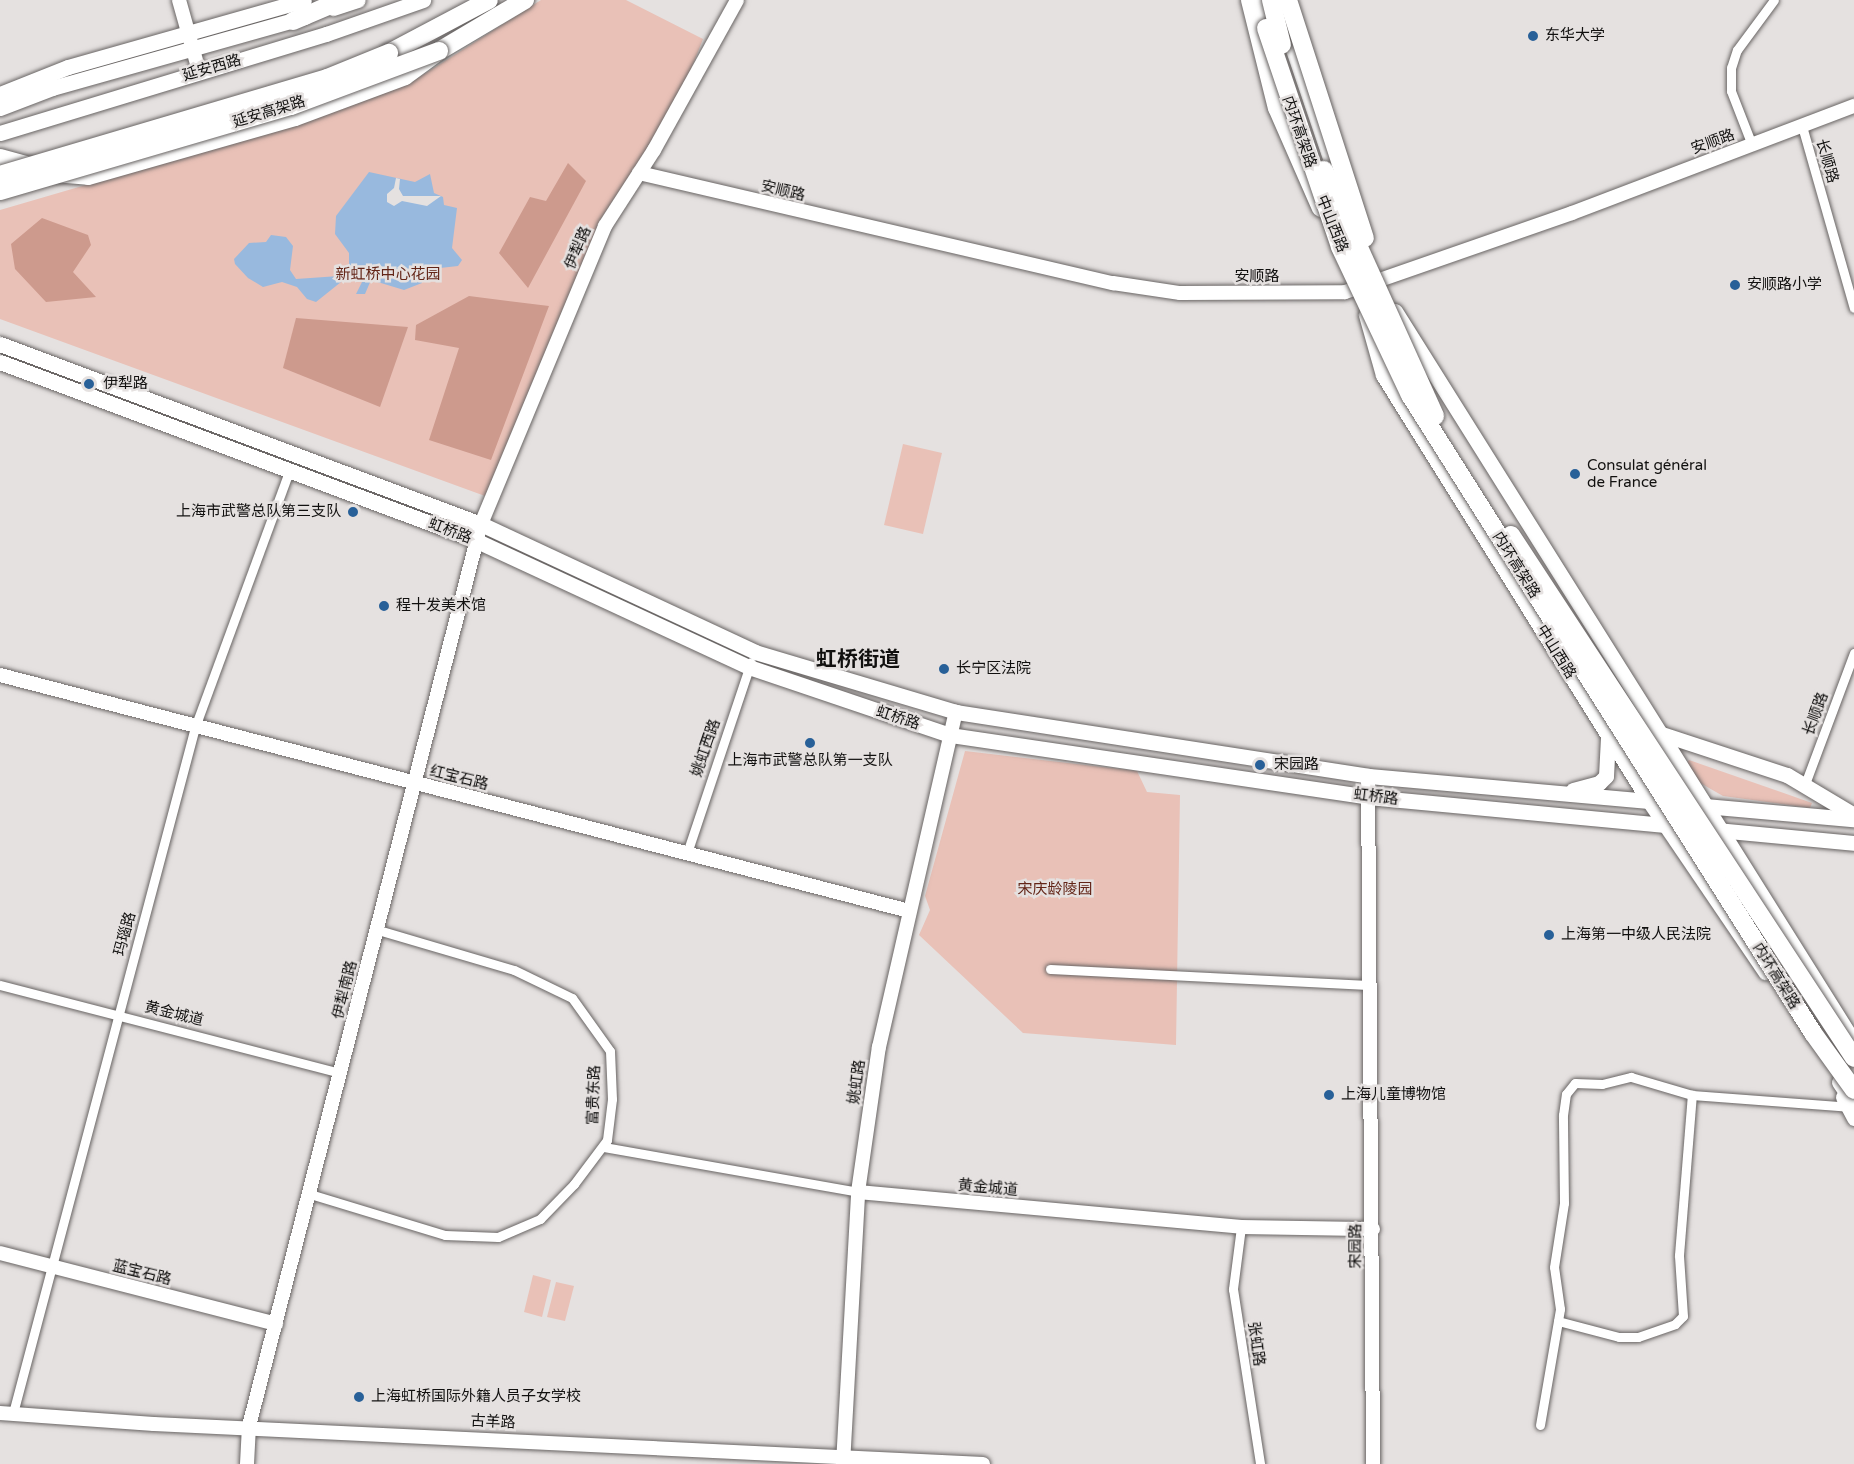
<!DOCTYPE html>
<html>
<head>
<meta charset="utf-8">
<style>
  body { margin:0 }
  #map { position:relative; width:1854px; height:1464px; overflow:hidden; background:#e5e1e0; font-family:"Varela Round","Noto Sans SC",sans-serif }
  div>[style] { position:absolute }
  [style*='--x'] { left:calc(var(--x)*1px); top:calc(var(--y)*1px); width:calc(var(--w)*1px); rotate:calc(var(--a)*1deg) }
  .green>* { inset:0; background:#e9c1b7 }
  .forest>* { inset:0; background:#cd9a8d }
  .water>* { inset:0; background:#98b9de }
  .pier>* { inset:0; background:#e5e1e0 }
  .roads { filter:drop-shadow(0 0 2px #686463) drop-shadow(0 0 2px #686463) }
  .street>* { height:9px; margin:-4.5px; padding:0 4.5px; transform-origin:4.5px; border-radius:4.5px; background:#fff }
  .secondary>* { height:14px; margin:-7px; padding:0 7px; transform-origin:7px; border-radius:7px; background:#fff }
  .primary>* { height:15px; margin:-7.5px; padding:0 7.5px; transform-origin:7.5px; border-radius:7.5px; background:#fff }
  .highway>* { height:18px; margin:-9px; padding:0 9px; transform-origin:9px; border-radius:9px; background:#fff }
  .bridges { filter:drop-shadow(0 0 2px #686463) drop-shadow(0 0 2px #686463) }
  .highway-bridge>* { height:18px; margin:-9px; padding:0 9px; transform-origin:9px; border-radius:9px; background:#fff }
  .dots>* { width:16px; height:16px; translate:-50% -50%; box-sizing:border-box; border:3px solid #e5e1e0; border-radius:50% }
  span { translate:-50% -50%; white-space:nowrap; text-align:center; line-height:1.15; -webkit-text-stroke:5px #e5e1e0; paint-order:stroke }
  .poi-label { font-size:15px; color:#11100f }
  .left { translate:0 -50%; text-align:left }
  .right { translate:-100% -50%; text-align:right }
  .street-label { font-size:15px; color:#11100f }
  .park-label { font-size:15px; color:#632517 }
  .district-label { font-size:21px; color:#11100f; font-weight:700 }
</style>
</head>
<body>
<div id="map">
  <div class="green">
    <i style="clip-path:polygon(541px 0,626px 0,703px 39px,677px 105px,600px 220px,485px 496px,0 319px,0 210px,264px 133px,407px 85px)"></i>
    <i style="clip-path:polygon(903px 444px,942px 453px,923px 534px,884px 525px)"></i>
    <i style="clip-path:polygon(965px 751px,1137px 771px,1147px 792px,1180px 795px,1176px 1045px,1023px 1033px,919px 935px,930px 910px,925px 896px)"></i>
    <i style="clip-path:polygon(1689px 760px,1812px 803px,1810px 808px,1723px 796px,1695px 780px,1686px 765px)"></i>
    <i style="clip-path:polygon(533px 1275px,551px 1280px,542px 1317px,524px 1312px)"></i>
    <i style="clip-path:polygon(556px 1282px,574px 1286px,565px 1321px,547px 1317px)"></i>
  </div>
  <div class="forest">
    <i style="clip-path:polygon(568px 163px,586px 181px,528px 288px,499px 253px,530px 197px,546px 201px)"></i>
    <i style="clip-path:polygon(42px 218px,88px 235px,91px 245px,73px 272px,96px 297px,46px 302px,15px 269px,11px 244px)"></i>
    <i style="clip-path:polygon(469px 296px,549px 306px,491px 460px,429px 440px,459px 348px,415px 340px,416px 325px)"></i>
    <i style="clip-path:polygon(296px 318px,408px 327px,380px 407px,283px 368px)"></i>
  </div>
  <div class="water">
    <i style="clip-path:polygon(369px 172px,415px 182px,430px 174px,434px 193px,443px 197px,444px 205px,457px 208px,452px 248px,462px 260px,458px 266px,431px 269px,420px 274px,422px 283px,404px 290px,371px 280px,365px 294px,356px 294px,362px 282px,355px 277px,341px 282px,316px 302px,307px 299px,297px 287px,282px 282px,263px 287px,248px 278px,235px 264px,234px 259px,249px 243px,266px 242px,271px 235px,286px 237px,293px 246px,290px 270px,296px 279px,339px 276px,349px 268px,349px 253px,335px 234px,336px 216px)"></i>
  </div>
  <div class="pier">
    <i style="clip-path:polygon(396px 178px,400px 179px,399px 189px,403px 196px,441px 196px,427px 206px,402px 201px,394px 206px,387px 202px,387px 194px,394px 188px)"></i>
  </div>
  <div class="roads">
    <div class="street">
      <i style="--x:1802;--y:126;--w:189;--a:74.1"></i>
      <i style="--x:1752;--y:145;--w:58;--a:-111.3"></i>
      <i style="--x:1731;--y:91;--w:23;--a:-90"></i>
      <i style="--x:1731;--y:68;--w:19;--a:-72"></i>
      <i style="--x:1737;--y:50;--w:62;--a:-53.5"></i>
      <i style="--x:1805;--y:784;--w:140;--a:-69.5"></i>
      <i style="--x:687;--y:853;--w:201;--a:-71.5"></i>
      <i style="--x:1050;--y:969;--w:319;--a:2.9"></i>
      <i style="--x:0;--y:985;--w:352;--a:14.5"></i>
      <i style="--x:604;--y:1147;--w:258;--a:10"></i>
      <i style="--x:310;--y:1194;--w:141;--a:16.9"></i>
      <i style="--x:445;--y:1235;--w:53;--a:2.2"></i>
      <i style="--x:498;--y:1237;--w:46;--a:-23.2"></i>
      <i style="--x:540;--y:1219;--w:49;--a:-45.8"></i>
      <i style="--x:574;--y:1184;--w:55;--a:-53.1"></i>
      <i style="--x:607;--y:1140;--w:41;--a:-83"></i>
      <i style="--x:612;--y:1099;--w:48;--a:-92.4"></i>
      <i style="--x:610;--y:1051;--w:65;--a:-125.6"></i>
      <i style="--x:572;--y:998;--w:64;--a:-154.2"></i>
      <i style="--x:514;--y:970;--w:142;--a:-163.6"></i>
      <i style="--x:1241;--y:1227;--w:63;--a:97.4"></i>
      <i style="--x:1233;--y:1289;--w:177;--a:81.2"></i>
      <i style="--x:1558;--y:1321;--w:63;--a:14.7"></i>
      <i style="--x:1619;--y:1337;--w:19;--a:0"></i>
      <i style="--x:1638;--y:1337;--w:39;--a:-19"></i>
      <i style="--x:1675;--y:1324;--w:11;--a:-45"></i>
      <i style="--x:1683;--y:1316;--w:61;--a:-93.8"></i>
      <i style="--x:1679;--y:1255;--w:161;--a:-85.4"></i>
      <i style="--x:13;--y:1413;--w:710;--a:-75.14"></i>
      <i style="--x:195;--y:727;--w:273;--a:-69.8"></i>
      <i style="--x:1540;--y:1425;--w:118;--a:-80.2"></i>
      <i style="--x:1560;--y:1309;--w:42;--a:-98.1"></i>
      <i style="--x:1554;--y:1267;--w:65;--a:-81.1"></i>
      <i style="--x:1564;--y:1203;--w:88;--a:-90.7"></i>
      <i style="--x:1563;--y:1115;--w:21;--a:-82"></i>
      <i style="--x:1566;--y:1094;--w:14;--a:-51"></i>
      <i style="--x:1575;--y:1083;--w:27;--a:2"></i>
      <i style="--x:1602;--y:1084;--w:30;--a:-14"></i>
      <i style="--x:1631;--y:1077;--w:64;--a:16.4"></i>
      <i style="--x:1692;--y:1095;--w:160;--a:4.3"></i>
    </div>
    <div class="secondary">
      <i style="--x:179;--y:0;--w:74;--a:74.3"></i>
      <i style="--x:639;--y:173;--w:487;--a:13.1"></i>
      <i style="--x:1113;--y:283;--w:68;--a:8.5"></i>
      <i style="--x:1180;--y:293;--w:165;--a:-0.3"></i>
      <i style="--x:1345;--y:292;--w:240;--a:-19.2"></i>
      <i style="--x:1572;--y:213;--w:302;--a:-20.8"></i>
      <i style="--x:0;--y:675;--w:939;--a:14.55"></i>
      <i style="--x:1368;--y:776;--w:688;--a:89.58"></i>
      <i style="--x:858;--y:1192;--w:385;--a:5.2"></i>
      <i style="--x:1241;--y:1227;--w:132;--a:0.9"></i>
      <i style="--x:0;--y:1253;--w:285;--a:14.4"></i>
      <i style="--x:0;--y:1413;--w:154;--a:4.1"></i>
      <i style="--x:154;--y:1424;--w:830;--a:2.76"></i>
      <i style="--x:247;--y:1464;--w:38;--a:-87"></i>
      <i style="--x:249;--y:1426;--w:931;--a:-75.58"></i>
      <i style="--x:481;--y:524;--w:323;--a:-67.4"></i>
      <i style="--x:605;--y:226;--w:90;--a:-57.2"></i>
      <i style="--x:654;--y:150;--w:171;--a:-61"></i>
      <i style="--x:843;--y:1464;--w:272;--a:-86.8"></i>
      <i style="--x:858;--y:1192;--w:147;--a:-81.8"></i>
      <i style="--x:879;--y:1047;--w:344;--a:-77.1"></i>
    </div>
    <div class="primary">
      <i style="--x:1262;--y:0;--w:39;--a:78"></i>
      <i style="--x:333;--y:8;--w:26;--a:-18"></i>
      <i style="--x:1285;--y:26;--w:168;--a:71.2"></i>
      <i style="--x:0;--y:94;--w:73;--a:-21.7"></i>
      <i style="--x:68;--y:67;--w:245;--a:-15.8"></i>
      <i style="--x:0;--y:108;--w:56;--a:-21"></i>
      <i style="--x:52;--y:88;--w:263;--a:-15.7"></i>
      <i style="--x:0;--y:133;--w:341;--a:-16.9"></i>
      <i style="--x:326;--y:34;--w:103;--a:-19.3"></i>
      <i style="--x:1395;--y:311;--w:863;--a:57.88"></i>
      <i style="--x:1366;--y:315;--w:62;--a:74.2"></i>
      <i style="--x:1383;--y:375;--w:502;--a:58.02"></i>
      <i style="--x:1649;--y:801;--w:207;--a:55.8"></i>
      <i style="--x:0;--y:344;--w:514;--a:20.52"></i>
      <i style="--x:481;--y:524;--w:302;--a:25"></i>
      <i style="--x:755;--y:652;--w:210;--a:16.6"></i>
      <i style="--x:956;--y:712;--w:417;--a:8.8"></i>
      <i style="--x:1368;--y:776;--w:488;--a:5.1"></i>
      <i style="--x:0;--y:362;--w:507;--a:20.54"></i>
      <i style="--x:475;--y:540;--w:302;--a:24.9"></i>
      <i style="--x:749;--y:667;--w:212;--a:18.7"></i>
      <i style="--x:950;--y:735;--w:423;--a:8.4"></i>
      <i style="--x:1368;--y:797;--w:488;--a:5.4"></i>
      <i style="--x:1656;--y:732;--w:138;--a:18.2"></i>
      <i style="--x:1787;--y:775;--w:78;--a:30.8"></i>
      <i style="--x:1573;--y:790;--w:27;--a:-15"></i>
      <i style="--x:1599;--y:783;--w:10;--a:-45"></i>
      <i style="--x:1606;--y:776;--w:38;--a:-87"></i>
      <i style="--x:1839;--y:1082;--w:27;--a:56"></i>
      <i style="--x:1843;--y:1097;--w:24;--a:62"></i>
    </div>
    <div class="highway">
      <i style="--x:1250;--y:0;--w:111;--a:76"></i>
      <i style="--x:1277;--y:108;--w:109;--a:66.3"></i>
      <i style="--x:293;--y:21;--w:53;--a:-23.2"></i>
      <i style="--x:389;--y:53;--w:113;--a:-27.9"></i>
      <i style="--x:0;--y:158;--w:57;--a:15.3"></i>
      <i style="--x:55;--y:173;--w:33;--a:5"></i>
      <i style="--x:88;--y:176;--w:215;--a:-15.9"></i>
      <i style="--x:295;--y:117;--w:117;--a:-20.4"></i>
      <i style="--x:405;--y:76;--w:42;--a:-36.3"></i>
      <i style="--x:439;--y:51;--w:100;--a:-30.7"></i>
    </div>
  </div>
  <div class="bridges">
    <div class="highway-bridge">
      <i style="--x:1271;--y:0;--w:46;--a:76.3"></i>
      <i style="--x:1288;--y:0;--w:250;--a:72.1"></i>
      <i style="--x:1266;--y:28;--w:231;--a:71.3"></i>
      <i style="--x:1340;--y:247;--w:164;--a:64.7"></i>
      <i style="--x:1410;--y:395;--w:755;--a:57.72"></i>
      <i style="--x:1813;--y:1033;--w:70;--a:54.3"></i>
      <i style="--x:1324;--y:170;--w:270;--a:65.7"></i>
      <i style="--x:0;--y:175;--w:341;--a:-16.5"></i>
      <i style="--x:327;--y:78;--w:67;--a:-22"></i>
      <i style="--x:0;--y:191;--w:303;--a:-16.3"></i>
      <i style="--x:291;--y:106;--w:158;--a:-20.4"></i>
      <i style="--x:1511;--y:535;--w:625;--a:56.74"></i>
    </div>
  </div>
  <div class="dots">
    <i style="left:1533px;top:36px;background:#286098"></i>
    <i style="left:1735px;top:285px;background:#286098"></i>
    <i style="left:89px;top:384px;background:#286098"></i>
    <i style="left:1575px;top:474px;background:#286098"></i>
    <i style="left:353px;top:512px;background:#286098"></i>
    <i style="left:384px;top:606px;background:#286098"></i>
    <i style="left:944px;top:669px;background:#286098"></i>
    <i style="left:810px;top:743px;background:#286098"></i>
    <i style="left:1260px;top:765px;background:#286098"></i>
    <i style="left:1549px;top:935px;background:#286098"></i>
    <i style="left:1329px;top:1095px;background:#286098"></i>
    <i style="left:359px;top:1397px;background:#286098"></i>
  </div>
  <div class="poi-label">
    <span class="left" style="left:1545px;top:36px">东华大学</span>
    <span class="left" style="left:1747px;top:285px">安顺路小学</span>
    <span class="left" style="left:103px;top:384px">伊犁路</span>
    <span class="left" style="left:1587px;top:474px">Consulat général<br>de France</span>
    <span class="right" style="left:341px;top:512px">上海市武警总队第三支队</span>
    <span class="left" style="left:396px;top:606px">程十发美术馆</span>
    <span class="left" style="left:956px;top:669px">长宁区法院</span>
    <span style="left:810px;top:761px">上海市武警总队第一支队</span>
    <span class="left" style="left:1274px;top:765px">宋园路</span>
    <span class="left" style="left:1561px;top:935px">上海第一中级人民法院</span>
    <span class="left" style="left:1341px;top:1095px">上海儿童博物馆</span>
    <span class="left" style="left:371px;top:1397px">上海虹桥国际外籍人员子女学校</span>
  </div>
  <div class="street-label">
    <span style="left:212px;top:68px;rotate:-16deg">延安西路</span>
    <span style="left:269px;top:112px;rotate:-17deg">延安高架路</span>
    <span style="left:1299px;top:132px;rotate:71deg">内环高架路</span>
    <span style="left:1713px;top:142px;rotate:-20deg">安顺路</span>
    <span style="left:1827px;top:161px;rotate:74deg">长顺路</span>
    <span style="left:783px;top:191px;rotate:13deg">安顺路</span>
    <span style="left:1332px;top:224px;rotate:68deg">中山西路</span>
    <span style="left:578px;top:248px;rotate:-67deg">伊犁路</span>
    <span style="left:1257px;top:277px">安顺路</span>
    <span style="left:450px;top:531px;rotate:21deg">虹桥路</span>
    <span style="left:1516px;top:565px;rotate:58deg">内环高架路</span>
    <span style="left:1556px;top:652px;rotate:58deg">中山西路</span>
    <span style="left:1816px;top:714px;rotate:-70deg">长顺路</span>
    <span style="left:898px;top:718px;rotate:18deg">虹桥路</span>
    <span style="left:706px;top:748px;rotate:-71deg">姚虹西路</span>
    <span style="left:459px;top:778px;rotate:14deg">红宝石路</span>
    <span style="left:1376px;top:797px;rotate:7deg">虹桥路</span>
    <span style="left:125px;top:934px;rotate:-75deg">玛瑙路</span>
    <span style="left:1776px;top:976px;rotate:58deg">内环高架路</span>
    <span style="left:345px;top:990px;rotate:-76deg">伊犁南路</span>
    <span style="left:174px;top:1014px;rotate:14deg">黄金城道</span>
    <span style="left:857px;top:1082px;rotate:-82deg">姚虹路</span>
    <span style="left:594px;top:1095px;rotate:-88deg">富贵东路</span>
    <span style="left:988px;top:1188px;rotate:5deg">黄金城道</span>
    <span style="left:1356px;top:1246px;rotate:-90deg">宋园路</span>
    <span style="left:142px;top:1273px;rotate:14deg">蓝宝石路</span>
    <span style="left:1256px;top:1344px;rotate:82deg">张虹路</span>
    <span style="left:493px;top:1422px;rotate:3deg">古羊路</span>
  </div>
  <div class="park-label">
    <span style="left:388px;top:275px">新虹桥中心花园</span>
    <span style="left:1055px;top:890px">宋庆龄陵园</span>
  </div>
  <div class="district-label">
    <span style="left:858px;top:660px">虹桥街道</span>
  </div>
</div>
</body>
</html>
